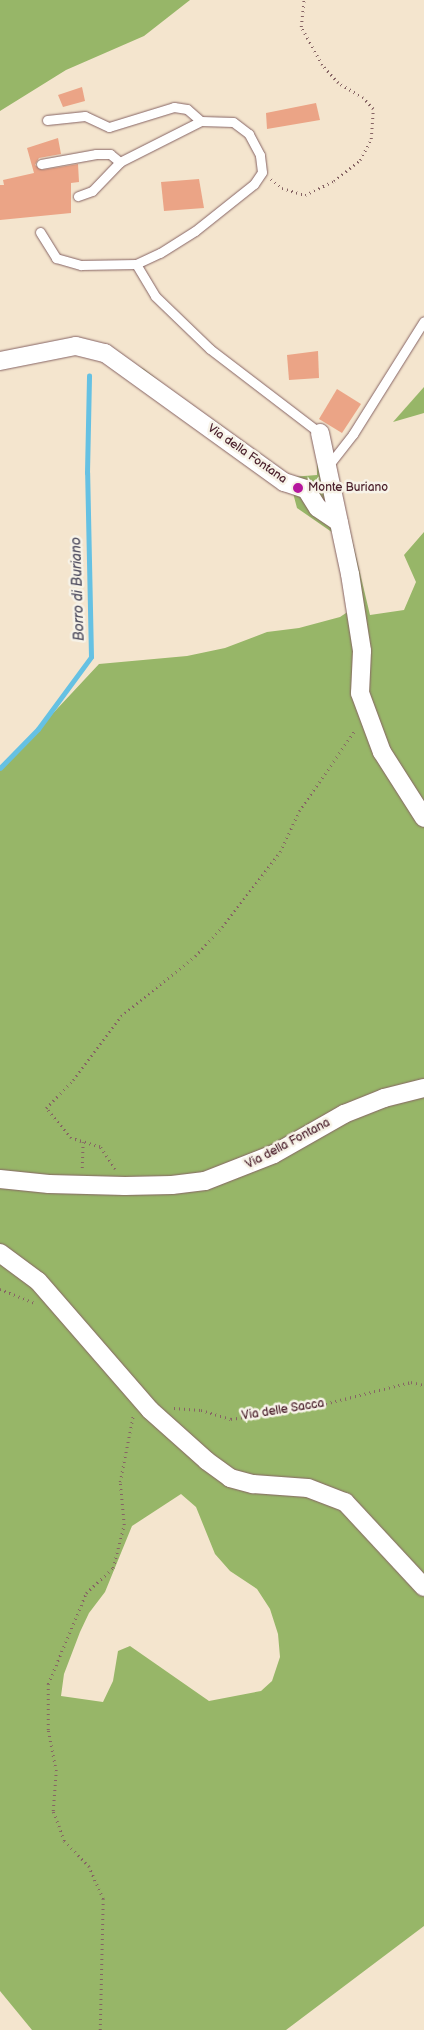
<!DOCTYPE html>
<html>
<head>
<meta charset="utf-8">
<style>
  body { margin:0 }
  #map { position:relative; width:424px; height:2030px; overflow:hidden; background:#f4e5ce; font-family:"Balsamiq Sans",sans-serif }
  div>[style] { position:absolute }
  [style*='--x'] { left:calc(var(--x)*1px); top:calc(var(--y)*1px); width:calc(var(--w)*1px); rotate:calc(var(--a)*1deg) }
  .forest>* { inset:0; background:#97b668 }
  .stream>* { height:4.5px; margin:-2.25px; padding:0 2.25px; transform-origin:2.25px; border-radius:2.25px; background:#65c1e3 }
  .building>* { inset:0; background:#eba486 }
  .path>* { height:2.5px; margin-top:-1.25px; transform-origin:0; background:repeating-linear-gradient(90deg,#866464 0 1px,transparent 0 5px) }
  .roads { filter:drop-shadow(0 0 1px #866464) drop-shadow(0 0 1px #866464) }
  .lane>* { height:9px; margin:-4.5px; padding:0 4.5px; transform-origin:4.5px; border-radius:4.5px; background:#fff }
  .street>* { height:18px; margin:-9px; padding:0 9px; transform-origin:9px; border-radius:9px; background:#fff }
  .dots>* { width:14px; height:14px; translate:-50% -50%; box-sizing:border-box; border:2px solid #f7f3e8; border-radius:50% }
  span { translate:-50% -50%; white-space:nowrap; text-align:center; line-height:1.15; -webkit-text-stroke:5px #f7f3e8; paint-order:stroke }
  .street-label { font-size:12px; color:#4a1f2b }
  .poi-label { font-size:12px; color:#4a1f2b }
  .left { translate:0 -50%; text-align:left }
  .water-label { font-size:14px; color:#525062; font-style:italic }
</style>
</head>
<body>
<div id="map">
  <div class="forest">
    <i style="clip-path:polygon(0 0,190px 0,144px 36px,66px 70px,0 111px)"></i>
    <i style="clip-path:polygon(evenodd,100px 348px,144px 369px,222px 431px,291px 477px,317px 475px,317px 451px,336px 472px,370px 615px,404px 610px,416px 582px,404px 555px,424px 532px,424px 1926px,286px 2030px,32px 2030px,0 1991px,0 770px,99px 664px,187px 656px,225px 648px,267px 632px,299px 628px,340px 617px,349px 611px,336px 535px,297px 508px,293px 493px,100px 348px,181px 1494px,196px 1507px,215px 1554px,230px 1571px,257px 1589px,270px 1609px,278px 1634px,280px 1657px,272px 1681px,261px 1691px,209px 1701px,130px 1646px,118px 1651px,113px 1681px,103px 1702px,61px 1696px,64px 1674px,80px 1632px,89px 1613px,105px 1592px,132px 1526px,181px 1494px)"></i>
    <i style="clip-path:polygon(424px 387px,424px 413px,393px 422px)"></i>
  </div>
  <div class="stream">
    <i style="--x:0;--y:768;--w:54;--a:-45.7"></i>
    <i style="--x:38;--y:729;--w:89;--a:-53.6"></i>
    <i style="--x:91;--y:657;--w:184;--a:-91.2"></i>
    <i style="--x:87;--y:473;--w:97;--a:-88.8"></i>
  </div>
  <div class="building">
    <i style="clip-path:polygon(82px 87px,85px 101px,63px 107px,58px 95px)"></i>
    <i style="clip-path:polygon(316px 103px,320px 120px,267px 129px,266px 113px)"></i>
    <i style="clip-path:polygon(58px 138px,61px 154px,39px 158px,35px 165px,42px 170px,78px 164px,79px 182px,71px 183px,71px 213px,0 220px,0 185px,4px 185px,3px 180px,34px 173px,27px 148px)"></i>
    <i style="clip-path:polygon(199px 179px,204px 208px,164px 211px,161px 182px)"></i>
    <i style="clip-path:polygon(318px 351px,319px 378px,289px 380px,287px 355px)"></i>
    <i style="clip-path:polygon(337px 389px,361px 404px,342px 433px,319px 419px)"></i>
  </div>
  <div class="path">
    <i style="--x:271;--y:179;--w:14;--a:39"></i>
    <i style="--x:282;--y:188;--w:24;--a:17"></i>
    <i style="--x:305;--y:195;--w:32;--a:-26"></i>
    <i style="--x:334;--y:181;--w:33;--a:-39"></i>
    <i style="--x:360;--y:160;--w:24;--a:-62"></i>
    <i style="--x:371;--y:139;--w:30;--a:-86"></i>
    <i style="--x:373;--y:109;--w:15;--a:-132"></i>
    <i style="--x:363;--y:98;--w:29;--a:-149"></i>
    <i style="--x:338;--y:83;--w:24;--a:-132"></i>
    <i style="--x:322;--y:65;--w:43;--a:-118.9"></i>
    <i style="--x:301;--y:27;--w:27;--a:-84"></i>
    <i style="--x:82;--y:1168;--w:26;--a:-88"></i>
    <i style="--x:115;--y:1169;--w:27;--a:-124"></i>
    <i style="--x:100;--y:1147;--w:30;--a:-163"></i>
    <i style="--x:71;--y:1138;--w:39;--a:-130"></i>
    <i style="--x:46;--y:1108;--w:39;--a:-46"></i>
    <i style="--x:73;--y:1080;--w:80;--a:-53.1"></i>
    <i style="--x:121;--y:1016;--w:95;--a:-39"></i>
    <i style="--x:195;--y:956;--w:40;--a:-47"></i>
    <i style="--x:222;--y:927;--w:95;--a:-52.3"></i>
    <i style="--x:280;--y:852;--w:45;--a:-65.1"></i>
    <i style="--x:299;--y:811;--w:98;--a:-55.3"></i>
    <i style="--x:0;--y:1289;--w:38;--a:22"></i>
    <i style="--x:174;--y:1408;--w:27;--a:4"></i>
    <i style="--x:201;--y:1410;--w:31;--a:17"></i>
    <i style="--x:231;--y:1419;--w:86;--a:-8.7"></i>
    <i style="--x:316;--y:1406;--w:98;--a:-14.2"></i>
    <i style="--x:411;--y:1382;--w:13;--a:13"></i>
    <i style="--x:100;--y:2030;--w:131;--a:-88.7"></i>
    <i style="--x:103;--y:1899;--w:35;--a:-114"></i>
    <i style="--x:89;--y:1867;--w:36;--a:-134"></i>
    <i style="--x:64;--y:1841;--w:32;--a:-110"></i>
    <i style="--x:53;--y:1811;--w:40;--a:-85.7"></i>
    <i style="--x:56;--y:1771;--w:42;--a:-101"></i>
    <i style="--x:48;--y:1730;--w:46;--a:-90"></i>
    <i style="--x:48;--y:1684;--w:99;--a:-67.3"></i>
    <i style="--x:86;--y:1593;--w:37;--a:-43"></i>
    <i style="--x:113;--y:1568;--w:44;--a:-75.7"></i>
    <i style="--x:124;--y:1525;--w:43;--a:-95.3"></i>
    <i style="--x:120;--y:1482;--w:67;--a:-78.9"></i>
  </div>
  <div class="roads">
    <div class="lane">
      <i style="--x:47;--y:120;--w:38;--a:-6"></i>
      <i style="--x:85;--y:116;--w:26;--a:25"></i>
      <i style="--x:109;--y:127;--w:68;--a:-17.1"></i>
      <i style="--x:174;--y:107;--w:13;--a:9"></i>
      <i style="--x:187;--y:109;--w:18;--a:41"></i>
      <i style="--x:41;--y:164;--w:56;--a:-10.3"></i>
      <i style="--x:96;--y:154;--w:14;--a:0"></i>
      <i style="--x:110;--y:154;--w:13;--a:39"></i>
      <i style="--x:40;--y:232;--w:31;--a:58"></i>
      <i style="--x:56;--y:258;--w:26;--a:16"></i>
      <i style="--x:81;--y:265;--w:55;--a:-1"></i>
      <i style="--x:136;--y:264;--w:26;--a:-25"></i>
      <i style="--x:160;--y:253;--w:41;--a:-32.2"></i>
      <i style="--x:195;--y:231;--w:75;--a:-38.5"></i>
      <i style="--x:254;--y:184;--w:14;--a:-56"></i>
      <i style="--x:262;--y:172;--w:17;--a:-97"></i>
      <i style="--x:260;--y:155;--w:24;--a:-118"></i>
      <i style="--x:249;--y:134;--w:20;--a:-143"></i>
      <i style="--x:233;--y:122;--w:32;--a:-178"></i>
      <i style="--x:201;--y:121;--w:91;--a:153.2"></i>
      <i style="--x:120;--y:162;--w:40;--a:134"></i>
      <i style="--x:92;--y:191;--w:15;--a:160"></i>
      <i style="--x:136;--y:264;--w:37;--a:59"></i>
      <i style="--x:155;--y:296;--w:76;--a:43.9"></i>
      <i style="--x:210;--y:349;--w:138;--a:37.4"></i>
      <i style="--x:328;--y:466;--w:41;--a:-52"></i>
      <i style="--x:353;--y:434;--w:133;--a:-57.9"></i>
    </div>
    <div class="street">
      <i style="--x:0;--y:361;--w:77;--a:-11.2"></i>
      <i style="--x:76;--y:346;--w:30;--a:14"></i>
      <i style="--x:105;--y:353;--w:221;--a:35.8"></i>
      <i style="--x:284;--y:482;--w:23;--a:18"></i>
      <i style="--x:306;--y:489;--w:22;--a:58"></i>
      <i style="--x:318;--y:508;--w:25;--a:34"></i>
      <i style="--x:320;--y:433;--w:144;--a:78"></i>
      <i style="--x:350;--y:574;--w:78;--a:81.1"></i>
      <i style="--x:362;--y:651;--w:42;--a:92.7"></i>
      <i style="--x:360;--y:693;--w:63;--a:69.6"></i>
      <i style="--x:382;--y:752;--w:78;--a:57.5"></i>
      <i style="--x:0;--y:1179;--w:49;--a:5.8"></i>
      <i style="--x:49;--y:1184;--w:76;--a:1.5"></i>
      <i style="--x:125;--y:1186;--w:47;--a:-1.2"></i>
      <i style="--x:172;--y:1185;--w:33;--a:-7"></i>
      <i style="--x:205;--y:1181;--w:74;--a:-21.4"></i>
      <i style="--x:274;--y:1154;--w:81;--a:-29.7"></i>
      <i style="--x:344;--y:1114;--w:43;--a:-21.8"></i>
      <i style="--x:384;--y:1098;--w:41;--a:-14"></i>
      <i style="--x:0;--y:1253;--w:47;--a:36.4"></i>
      <i style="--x:38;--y:1281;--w:171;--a:49"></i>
      <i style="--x:150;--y:1410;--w:76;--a:41.8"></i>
      <i style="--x:207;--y:1461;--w:29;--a:36"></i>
      <i style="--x:230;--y:1478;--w:24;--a:15"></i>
      <i style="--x:253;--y:1484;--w:55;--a:4.2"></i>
      <i style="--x:308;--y:1488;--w:40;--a:21"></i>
      <i style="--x:345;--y:1502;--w:116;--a:47.1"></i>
    </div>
  </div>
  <div class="dots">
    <i style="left:298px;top:488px;background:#b5179e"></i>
  </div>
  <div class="street-label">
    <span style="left:247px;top:454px;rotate:35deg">Via della Fontana</span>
    <span style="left:288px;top:1144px;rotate:-28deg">Via della Fontana</span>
    <span style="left:283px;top:1410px;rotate:-9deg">Via delle Sacca</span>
  </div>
  <div class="poi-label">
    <span class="left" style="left:308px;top:488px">Monte Buriano</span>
  </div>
  <div class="water-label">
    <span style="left:78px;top:589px;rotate:-92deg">Borro di Buriano</span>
  </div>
</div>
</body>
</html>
